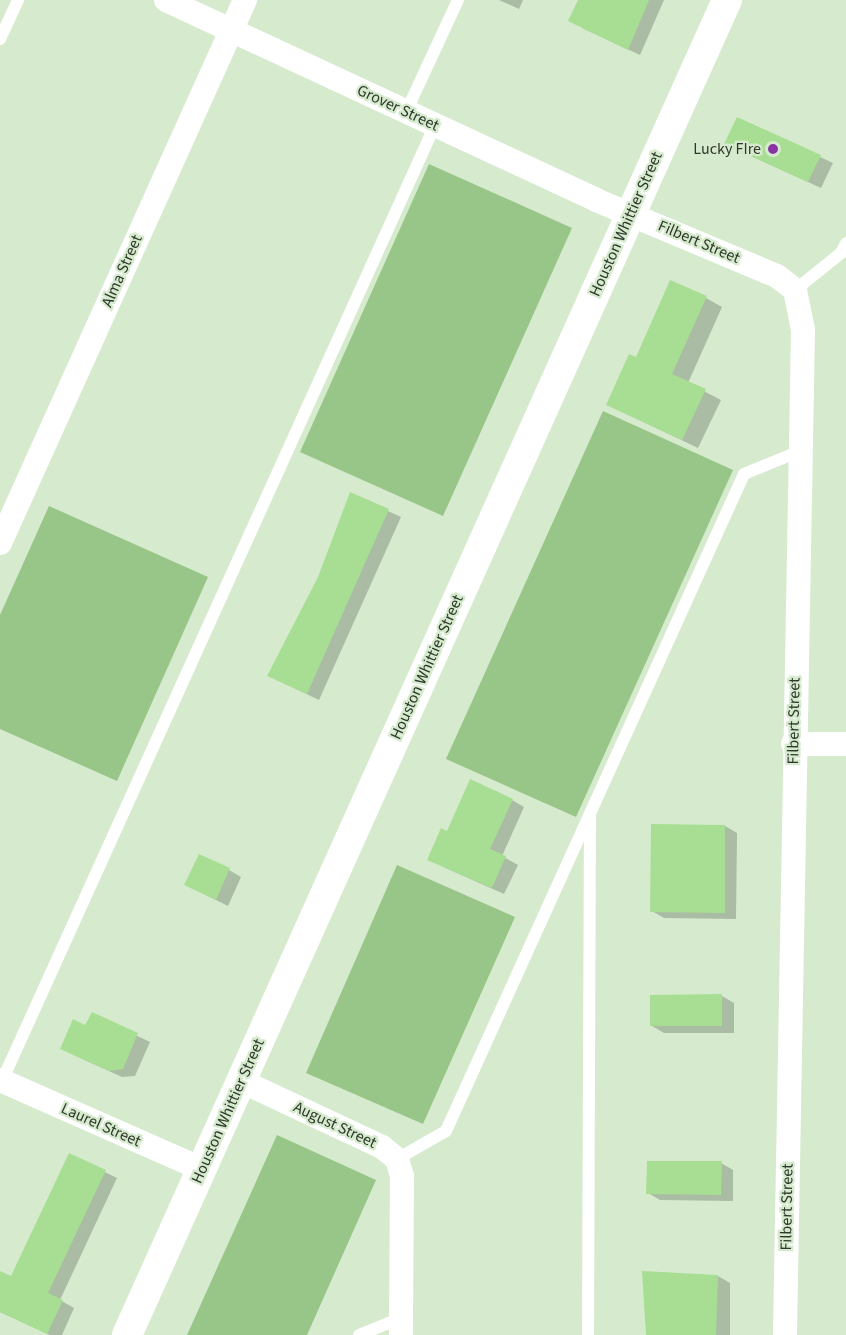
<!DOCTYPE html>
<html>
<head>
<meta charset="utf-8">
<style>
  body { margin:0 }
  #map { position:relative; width:846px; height:1335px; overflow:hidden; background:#d6ebce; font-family:"Source Sans 3",sans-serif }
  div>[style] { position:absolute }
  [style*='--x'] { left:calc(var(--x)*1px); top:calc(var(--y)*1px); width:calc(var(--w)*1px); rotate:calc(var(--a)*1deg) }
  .green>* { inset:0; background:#98c588 }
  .shadow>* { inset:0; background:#0003 }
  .building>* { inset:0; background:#a8de93 }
  .service>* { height:12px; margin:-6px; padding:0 6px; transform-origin:6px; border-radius:6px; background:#fff }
  .minor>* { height:24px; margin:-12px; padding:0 12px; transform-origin:12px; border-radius:12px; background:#fff }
  .tertiary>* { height:30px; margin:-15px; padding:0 15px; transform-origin:15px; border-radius:15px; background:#fff }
  .dots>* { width:16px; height:16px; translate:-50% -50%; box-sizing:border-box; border:3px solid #d6ebce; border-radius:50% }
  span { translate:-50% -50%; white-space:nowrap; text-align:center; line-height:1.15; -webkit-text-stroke:4.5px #d6ebce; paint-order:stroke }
  .street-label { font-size:16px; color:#2f382c }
  .poi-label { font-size:16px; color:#2f382c }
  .right { translate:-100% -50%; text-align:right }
</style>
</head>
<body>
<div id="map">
  <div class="green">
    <i style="clip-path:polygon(429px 164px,572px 228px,443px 516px,300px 452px)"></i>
    <i style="clip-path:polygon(603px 411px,733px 470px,576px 817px,446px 759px)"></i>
    <i style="clip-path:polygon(49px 506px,208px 577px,117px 781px,0 729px,0 615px)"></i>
    <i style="clip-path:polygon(397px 865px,515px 917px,423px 1124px,306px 1073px)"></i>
    <i style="clip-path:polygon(277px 1135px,376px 1180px,307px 1335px,187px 1335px)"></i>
  </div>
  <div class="shadow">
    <i style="clip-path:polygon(499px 0,523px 0,519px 9px)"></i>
    <i style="clip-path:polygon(579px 0,664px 0,640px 55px,582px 28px)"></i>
    <i style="clip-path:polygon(738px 119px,833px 163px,821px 188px,738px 150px)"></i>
    <i style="clip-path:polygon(706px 298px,722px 307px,688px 383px,721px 400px,698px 448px,608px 405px,636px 359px)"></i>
    <i style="clip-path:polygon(351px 494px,401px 517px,319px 700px,281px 682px)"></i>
    <i style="clip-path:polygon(512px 800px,524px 807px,502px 856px,518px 865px,504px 894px,441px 866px)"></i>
    <i style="clip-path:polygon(725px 826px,737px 833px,736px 919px,664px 918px,652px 911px)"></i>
    <i style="clip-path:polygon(229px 870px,241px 877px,228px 906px,198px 891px)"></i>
    <i style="clip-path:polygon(722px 996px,734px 1003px,734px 1033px,664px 1033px,652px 1026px)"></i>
    <i style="clip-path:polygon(92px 1014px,150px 1042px,135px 1076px,122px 1077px,74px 1055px)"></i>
    <i style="clip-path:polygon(70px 1155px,117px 1178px,60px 1300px,74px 1308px,62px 1335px,50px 1335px,0 1312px,0 1273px,12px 1278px)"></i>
    <i style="clip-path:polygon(721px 1163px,733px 1170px,733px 1201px,660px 1200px,648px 1193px)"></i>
    <i style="clip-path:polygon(643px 1273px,718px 1276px,730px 1283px,730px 1335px,648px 1335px)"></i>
  </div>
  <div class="building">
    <i style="clip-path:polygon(578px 0,649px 0,628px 50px,568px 21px)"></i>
    <i style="clip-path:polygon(737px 117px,821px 155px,808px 182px,724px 144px)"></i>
    <i style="clip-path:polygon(670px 280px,707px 296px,672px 374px,706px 389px,682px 440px,606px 405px,629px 354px,636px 357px)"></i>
    <i style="clip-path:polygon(350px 492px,389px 509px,307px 694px,267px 676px,318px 577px)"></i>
    <i style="clip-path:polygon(470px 779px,513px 799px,490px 849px,506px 856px,492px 888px,427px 860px,441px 828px,447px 831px)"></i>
    <i style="clip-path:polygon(651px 824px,725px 825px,725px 913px,650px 912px)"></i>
    <i style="clip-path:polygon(199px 854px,230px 868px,216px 900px,184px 885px)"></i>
    <i style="clip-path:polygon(722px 994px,722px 1026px,650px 1026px,650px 995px)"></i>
    <i style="clip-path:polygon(92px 1012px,138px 1033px,123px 1069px,109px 1071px,60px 1049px,73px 1019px,85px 1025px)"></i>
    <i style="clip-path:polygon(69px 1153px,106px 1170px,48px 1293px,63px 1300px,47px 1334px,0 1312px,0 1271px,11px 1276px)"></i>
    <i style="clip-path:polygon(647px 1161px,722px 1161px,721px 1195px,646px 1194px)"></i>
    <i style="clip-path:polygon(642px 1271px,718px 1275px,716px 1335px,646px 1335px)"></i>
  </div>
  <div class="service">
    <i style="--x:0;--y:39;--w:43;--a:-65.2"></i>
    <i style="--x:406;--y:112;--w:123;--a:-65.1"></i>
    <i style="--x:795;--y:290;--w:59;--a:-38.8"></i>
    <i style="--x:841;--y:253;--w:11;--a:-63"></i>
    <i style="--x:2;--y:1081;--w:1049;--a:-65.63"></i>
    <i style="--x:397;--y:1159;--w:56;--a:-29.7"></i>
    <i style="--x:446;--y:1131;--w:721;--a:-65.6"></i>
    <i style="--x:744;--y:474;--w:61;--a:-22.3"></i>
    <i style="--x:359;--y:1335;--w:45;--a:-22"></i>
    <i style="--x:588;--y:1335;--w:518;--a:-89.78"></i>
  </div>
  <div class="minor">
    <i style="--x:166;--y:0;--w:474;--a:24.9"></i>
    <i style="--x:596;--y:200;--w:196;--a:22.8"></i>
    <i style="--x:777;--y:276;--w:23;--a:38"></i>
    <i style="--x:795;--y:290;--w:41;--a:78.7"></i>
    <i style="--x:803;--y:330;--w:1005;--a:91.03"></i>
    <i style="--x:0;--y:543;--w:596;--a:-65.72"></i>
    <i style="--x:793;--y:744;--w:53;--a:0"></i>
    <i style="--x:0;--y:1080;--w:221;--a:23.8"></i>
    <i style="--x:241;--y:1081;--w:156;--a:25.1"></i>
    <i style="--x:382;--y:1147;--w:19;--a:39"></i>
    <i style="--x:397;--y:1159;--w:18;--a:74"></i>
    <i style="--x:402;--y:1176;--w:159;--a:90.4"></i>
  </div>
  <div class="tertiary">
    <i style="--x:127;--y:1335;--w:1464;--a:-65.8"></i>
  </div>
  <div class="dots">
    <i style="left:773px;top:149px;background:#8834a2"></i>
  </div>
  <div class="street-label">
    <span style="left:398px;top:108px;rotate:25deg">Grover Street</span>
    <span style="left:626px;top:224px;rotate:-66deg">Houston Whittier Street</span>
    <span style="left:699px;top:242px;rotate:23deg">Filbert Street</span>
    <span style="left:122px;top:271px;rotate:-66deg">Alma Street</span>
    <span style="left:427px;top:667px;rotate:-66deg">Houston Whittier Street</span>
    <span style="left:794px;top:721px;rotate:-89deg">Filbert Street</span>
    <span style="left:228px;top:1111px;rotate:-66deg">Houston Whittier Street</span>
    <span style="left:101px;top:1125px;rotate:24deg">Laurel Street</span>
    <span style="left:335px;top:1125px;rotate:25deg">August Street</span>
    <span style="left:787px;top:1207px;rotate:-89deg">Filbert Street</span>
  </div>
  <div class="poi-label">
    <span class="right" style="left:761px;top:149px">Lucky FIre</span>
  </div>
</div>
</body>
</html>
